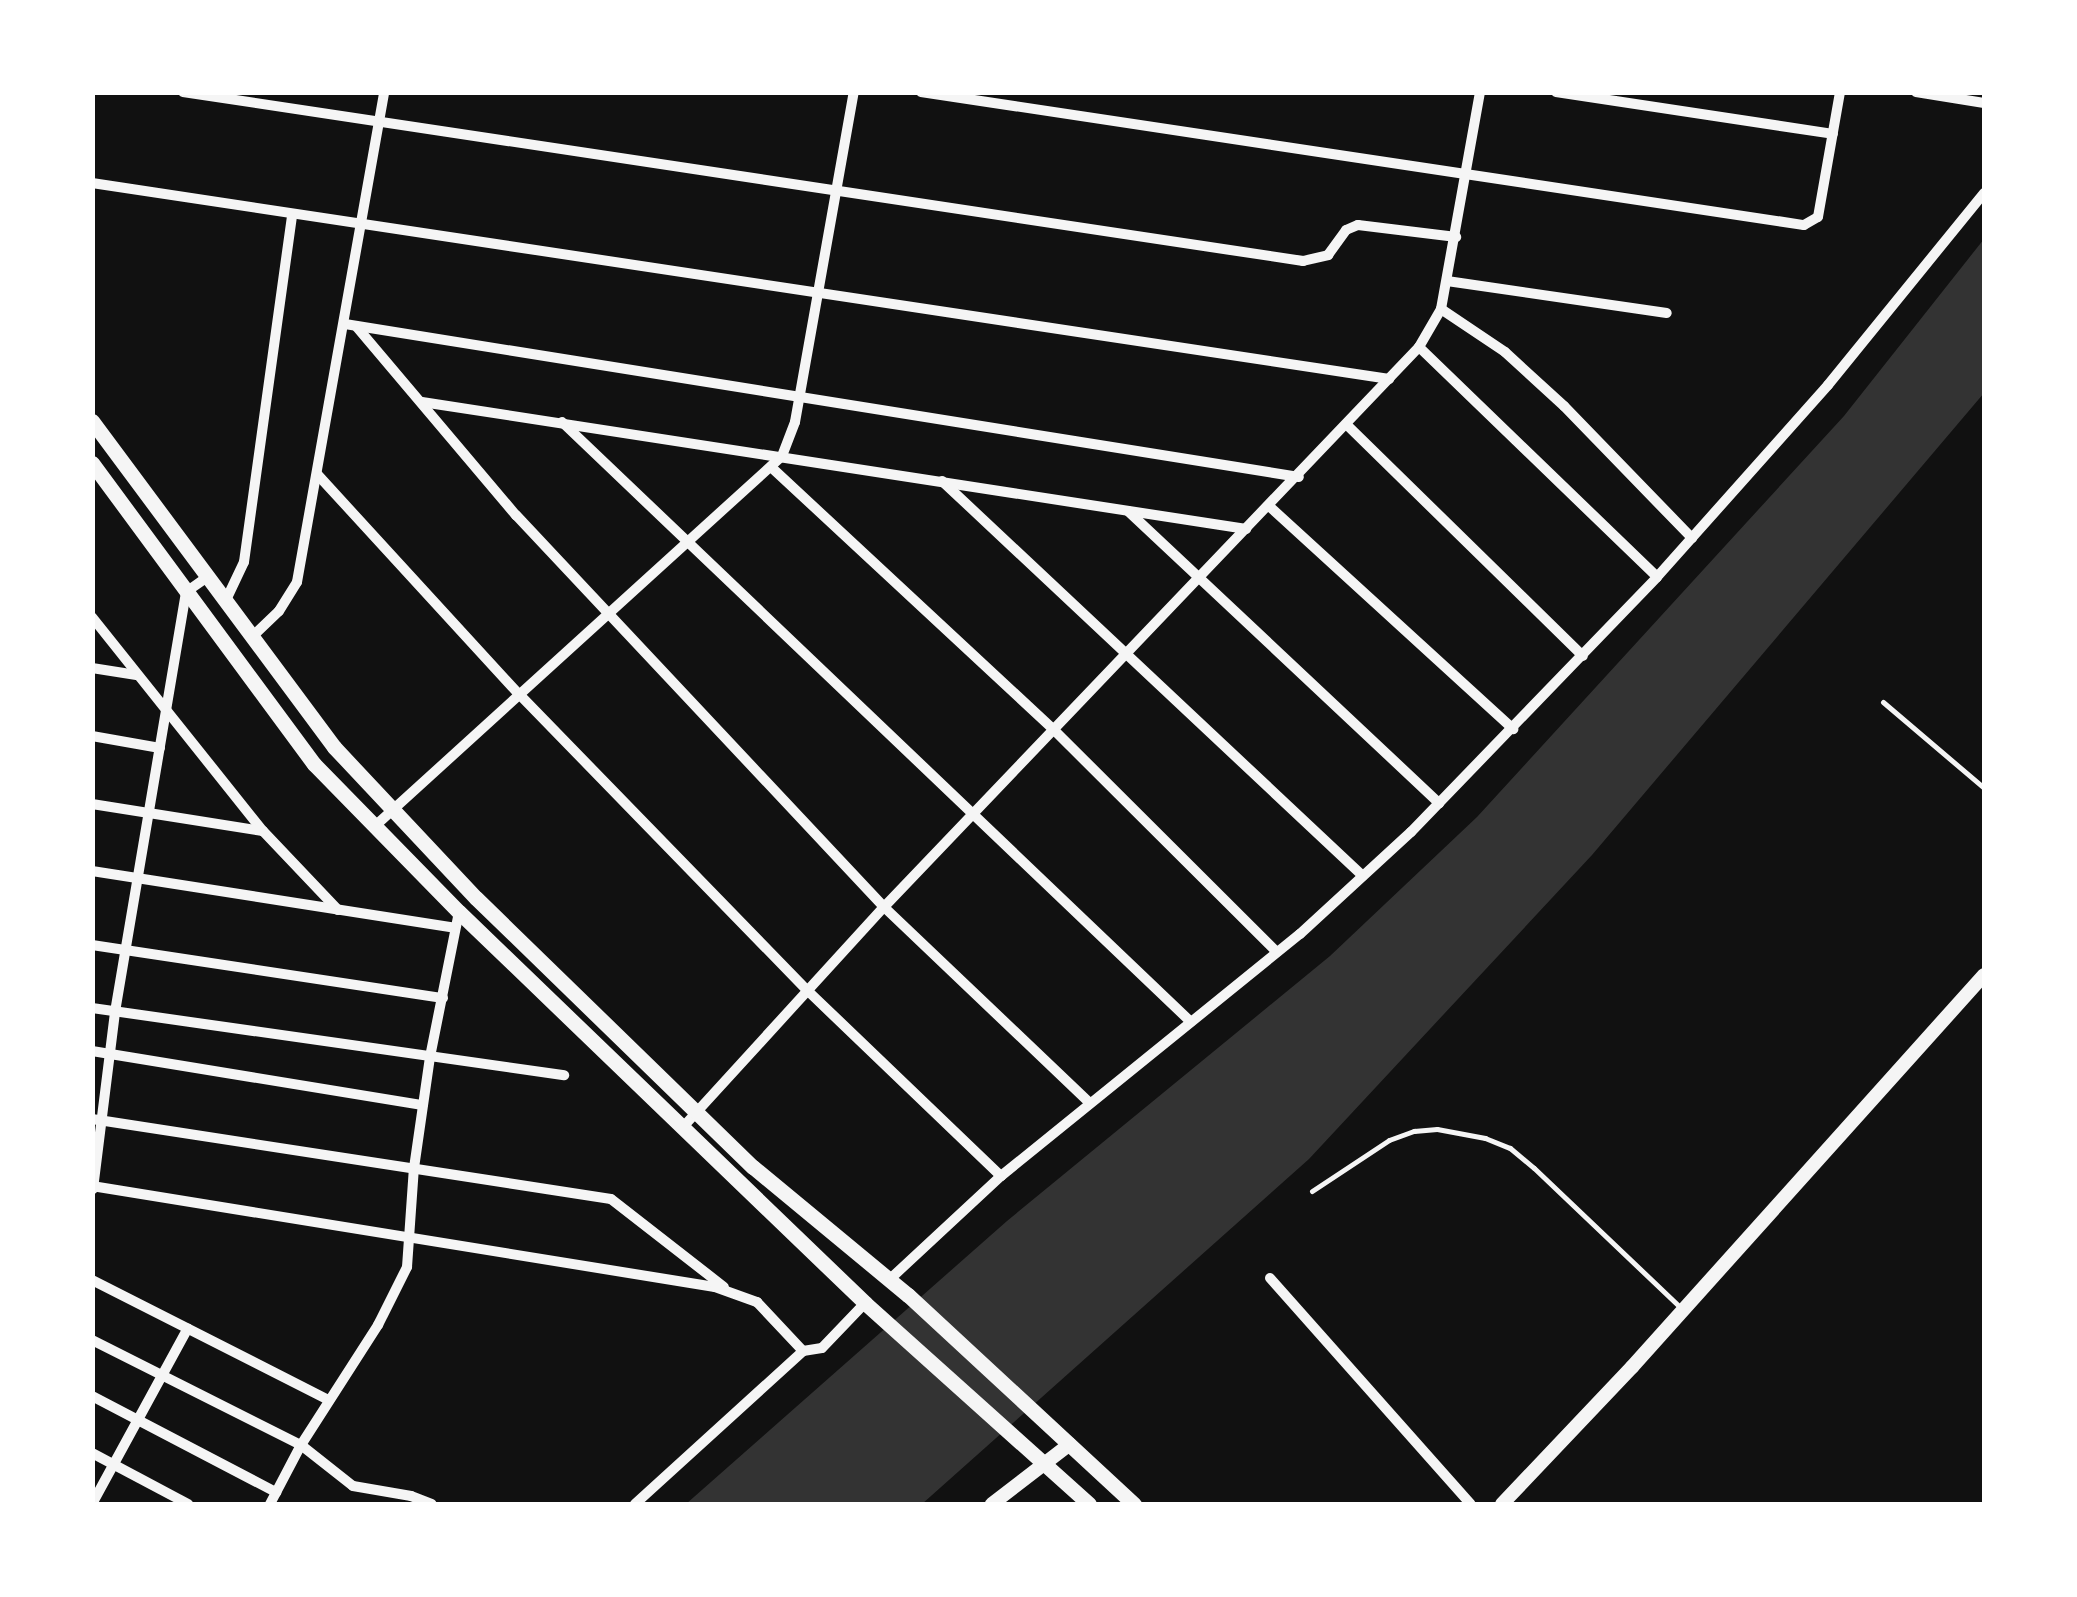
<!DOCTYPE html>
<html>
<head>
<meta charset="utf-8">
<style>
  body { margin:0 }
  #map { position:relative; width:2077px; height:1597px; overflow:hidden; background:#111; font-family:Bitter,serif }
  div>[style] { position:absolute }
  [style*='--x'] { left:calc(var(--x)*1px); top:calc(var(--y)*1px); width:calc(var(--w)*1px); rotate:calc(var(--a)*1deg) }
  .water>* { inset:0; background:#333 }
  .service>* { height:5px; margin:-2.5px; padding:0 2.5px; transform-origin:2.5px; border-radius:2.5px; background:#f5f5f5 }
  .minor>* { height:10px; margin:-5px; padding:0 5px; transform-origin:5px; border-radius:5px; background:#f5f5f5 }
  .tertiary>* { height:14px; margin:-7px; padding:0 7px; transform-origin:7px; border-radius:7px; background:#f5f5f5 }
  .secondary>* { height:15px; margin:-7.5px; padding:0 7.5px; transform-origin:7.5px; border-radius:7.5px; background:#f5f5f5 }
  span { translate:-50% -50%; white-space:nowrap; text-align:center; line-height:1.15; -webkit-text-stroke:10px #fff; paint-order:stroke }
  .frame { position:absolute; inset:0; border:95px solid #fff; pointer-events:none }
</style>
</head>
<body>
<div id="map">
  <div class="water">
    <i style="clip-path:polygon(1984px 239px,1984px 393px,1592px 855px,1309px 1159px,922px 1504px,686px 1504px,1007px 1221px,1330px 956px,1477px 817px,1844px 416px)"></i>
  </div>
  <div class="service">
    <i style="--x:1883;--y:702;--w:133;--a:40.4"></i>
    <i style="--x:1312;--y:1191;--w:92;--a:-33.5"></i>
    <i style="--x:1389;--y:1140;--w:27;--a:-20"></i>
    <i style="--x:1414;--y:1131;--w:23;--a:-5"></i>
    <i style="--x:1437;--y:1129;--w:49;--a:10.6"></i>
    <i style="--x:1485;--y:1138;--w:27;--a:22"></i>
    <i style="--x:1510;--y:1148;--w:31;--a:40"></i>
    <i style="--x:1534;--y:1168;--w:203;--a:43.6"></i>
  </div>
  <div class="minor">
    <i style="--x:183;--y:92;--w:1133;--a:8.58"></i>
    <i style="--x:1303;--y:261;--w:26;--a:-13"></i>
    <i style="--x:1328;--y:255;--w:31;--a:-54"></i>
    <i style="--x:1346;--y:230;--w:13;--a:-23"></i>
    <i style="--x:1358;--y:225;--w:99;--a:7"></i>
    <i style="--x:921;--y:92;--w:893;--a:8.57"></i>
    <i style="--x:1804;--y:225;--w:16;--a:-30"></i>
    <i style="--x:1818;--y:217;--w:127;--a:-80"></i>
    <i style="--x:1556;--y:92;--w:280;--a:8.6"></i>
    <i style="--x:1916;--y:92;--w:69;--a:9.2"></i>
    <i style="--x:92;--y:183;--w:1312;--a:8.59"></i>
    <i style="--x:1447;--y:281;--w:222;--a:8.3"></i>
    <i style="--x:1441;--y:309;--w:77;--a:33.9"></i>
    <i style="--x:1505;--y:352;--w:80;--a:42.5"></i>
    <i style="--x:1564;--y:406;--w:184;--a:45.9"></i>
    <i style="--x:345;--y:324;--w:966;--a:9.11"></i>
    <i style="--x:356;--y:326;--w:248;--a:49.8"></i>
    <i style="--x:516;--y:515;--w:538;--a:46.81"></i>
    <i style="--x:884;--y:907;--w:284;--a:43.6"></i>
    <i style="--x:1419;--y:347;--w:331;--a:44"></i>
    <i style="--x:422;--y:402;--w:834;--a:8.76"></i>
    <i style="--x:562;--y:422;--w:869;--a:43.65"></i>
    <i style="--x:1347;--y:425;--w:330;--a:44.4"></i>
    <i style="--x:771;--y:467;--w:388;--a:42.9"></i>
    <i style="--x:1055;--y:731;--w:313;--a:44.9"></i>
    <i style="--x:317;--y:474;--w:297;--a:47.5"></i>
    <i style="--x:518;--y:693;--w:417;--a:45.8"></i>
    <i style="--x:809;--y:992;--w:266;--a:43.8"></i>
    <i style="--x:942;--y:481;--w:577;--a:43.18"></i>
    <i style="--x:1269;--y:506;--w:331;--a:42.4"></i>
    <i style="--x:1128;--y:511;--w:427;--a:43.2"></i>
    <i style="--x:226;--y:600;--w:42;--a:-64.7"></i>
    <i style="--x:244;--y:562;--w:350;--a:-82.1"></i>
    <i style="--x:92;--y:617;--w:274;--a:51.4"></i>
    <i style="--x:263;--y:831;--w:109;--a:46.5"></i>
    <i style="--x:252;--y:637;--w:37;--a:-44"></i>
    <i style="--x:279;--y:611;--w:34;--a:-58"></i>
    <i style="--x:297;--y:582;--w:498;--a:-79.9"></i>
    <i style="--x:92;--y:668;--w:45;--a:9"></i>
    <i style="--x:92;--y:736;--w:69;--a:10"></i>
    <i style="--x:92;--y:804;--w:173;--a:9"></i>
    <i style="--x:375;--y:826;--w:550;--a:-42.27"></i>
    <i style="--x:782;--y:456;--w:36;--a:-69"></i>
    <i style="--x:795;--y:422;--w:335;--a:-79.9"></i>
    <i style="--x:92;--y:871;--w:367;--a:8.9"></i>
    <i style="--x:92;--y:945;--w:355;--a:8.6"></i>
    <i style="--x:92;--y:1008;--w:477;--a:8.1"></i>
    <i style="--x:92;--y:1051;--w:335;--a:9.3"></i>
    <i style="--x:92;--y:1119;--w:525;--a:8.76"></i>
    <i style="--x:611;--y:1199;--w:143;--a:37.9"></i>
    <i style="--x:683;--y:1127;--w:298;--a:-47.6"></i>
    <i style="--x:884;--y:907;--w:774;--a:-46.31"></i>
    <i style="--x:1419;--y:347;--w:44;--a:-59.9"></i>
    <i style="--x:1441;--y:309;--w:220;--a:-79.8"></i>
    <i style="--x:92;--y:1186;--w:631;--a:9.21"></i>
    <i style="--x:715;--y:1287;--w:45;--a:19.7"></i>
    <i style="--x:757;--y:1302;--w:67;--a:46.8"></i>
    <i style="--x:803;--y:1351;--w:19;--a:-9"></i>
    <i style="--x:822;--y:1348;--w:62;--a:-46.3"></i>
    <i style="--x:93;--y:1189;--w:178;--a:-82.9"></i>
    <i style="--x:115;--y:1012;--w:426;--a:-80.4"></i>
    <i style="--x:186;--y:592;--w:28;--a:-35"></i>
    <i style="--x:1270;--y:1278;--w:302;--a:48.4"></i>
    <i style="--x:92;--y:1280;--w:266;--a:26.9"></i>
    <i style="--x:889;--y:1280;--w:153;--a:-42.9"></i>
    <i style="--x:1001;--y:1176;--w:385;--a:-39"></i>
    <i style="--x:1300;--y:934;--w:151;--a:-42.6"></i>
    <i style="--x:1411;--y:832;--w:354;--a:-46"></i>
    <i style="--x:1657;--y:577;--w:257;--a:-48.3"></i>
    <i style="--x:1828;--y:385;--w:247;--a:-50.9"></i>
    <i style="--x:92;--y:1340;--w:234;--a:26.7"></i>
    <i style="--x:301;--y:1445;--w:66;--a:38.3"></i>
    <i style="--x:353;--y:1486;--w:59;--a:9.8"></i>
    <i style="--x:411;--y:1496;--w:22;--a:21"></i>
    <i style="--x:92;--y:1396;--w:208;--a:27.6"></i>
    <i style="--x:92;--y:1453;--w:109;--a:28"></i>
    <i style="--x:92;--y:1504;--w:200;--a:-61.4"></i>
    <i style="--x:270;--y:1504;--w:67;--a:-62.3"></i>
    <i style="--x:301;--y:1445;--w:143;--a:-57.3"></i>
    <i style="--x:378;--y:1325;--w:65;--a:-63.4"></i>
    <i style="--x:407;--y:1267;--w:99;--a:-86"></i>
    <i style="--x:414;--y:1168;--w:112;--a:-81.8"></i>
    <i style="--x:430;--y:1057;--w:148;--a:-78.7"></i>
    <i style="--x:635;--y:1504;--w:227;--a:-42.3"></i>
  </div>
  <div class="tertiary">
    <i style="--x:992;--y:1504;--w:98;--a:-37.6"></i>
    <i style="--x:1502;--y:1504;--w:189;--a:-46.5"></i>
    <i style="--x:1632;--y:1367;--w:527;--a:-48.08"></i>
  </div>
  <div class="secondary">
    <i style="--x:92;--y:421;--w:406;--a:53.4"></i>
    <i style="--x:334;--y:747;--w:207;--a:46.8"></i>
    <i style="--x:476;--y:898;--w:386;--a:44.2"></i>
    <i style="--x:753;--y:1167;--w:201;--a:39.6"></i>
    <i style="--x:908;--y:1295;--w:308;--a:42.8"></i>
    <i style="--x:92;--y:463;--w:374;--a:53.6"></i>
    <i style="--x:314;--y:764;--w:207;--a:45.6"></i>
    <i style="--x:459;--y:912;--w:564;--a:43.92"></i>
    <i style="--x:865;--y:1303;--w:301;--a:41.9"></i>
  </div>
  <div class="frame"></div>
</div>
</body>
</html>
